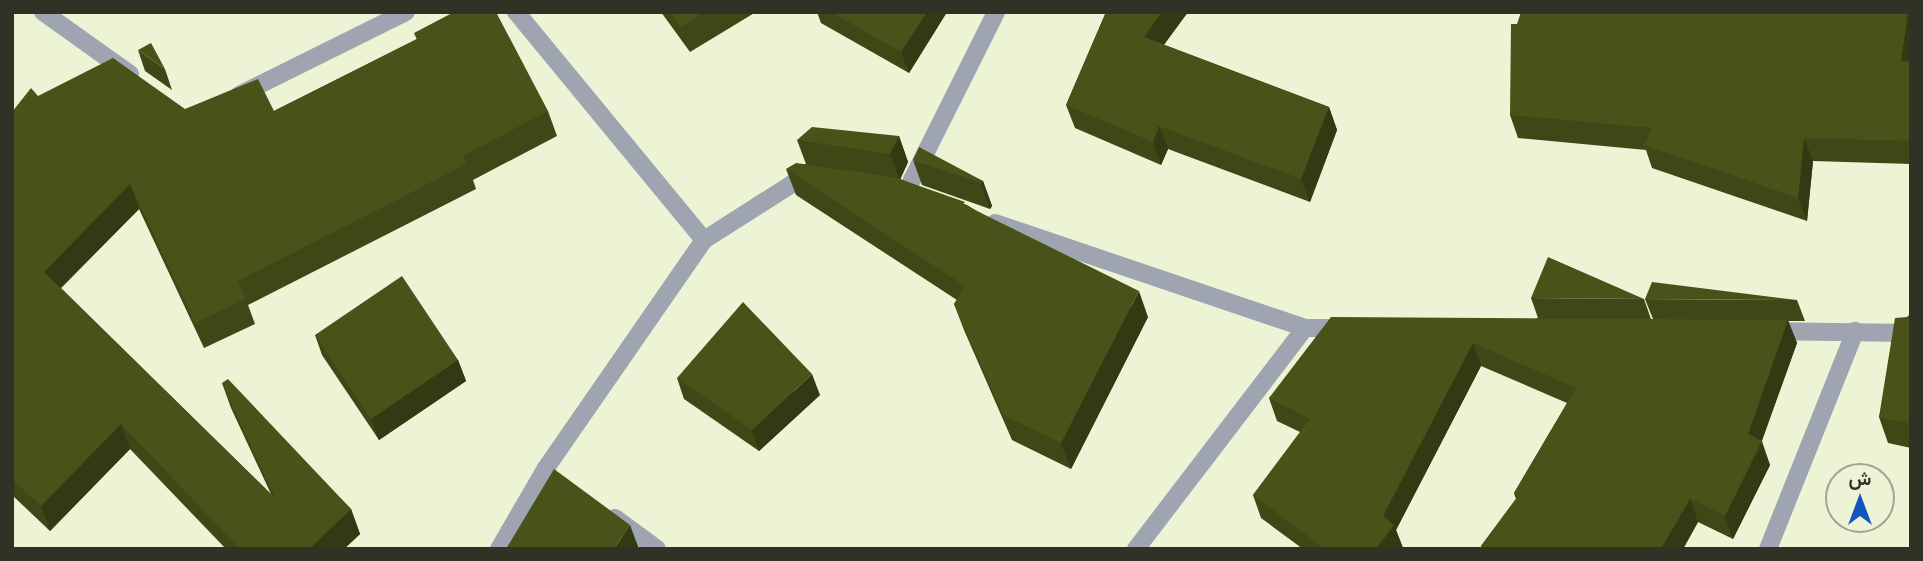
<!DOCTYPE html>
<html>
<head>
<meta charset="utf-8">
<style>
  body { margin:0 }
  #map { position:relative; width:1923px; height:561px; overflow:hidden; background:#edf4d5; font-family:"Libre Baskerville",Vazirmatn,serif }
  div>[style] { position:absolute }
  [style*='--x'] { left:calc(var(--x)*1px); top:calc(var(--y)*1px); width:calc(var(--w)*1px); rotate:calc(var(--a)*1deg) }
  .street>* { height:18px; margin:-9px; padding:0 9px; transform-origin:9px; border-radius:9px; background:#9ea5b1 }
  .wall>* { inset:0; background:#3f4716 }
  .shaded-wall>* { inset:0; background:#333912 }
  .building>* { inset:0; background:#495219 }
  span { translate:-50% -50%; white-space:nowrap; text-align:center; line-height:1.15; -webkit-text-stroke:7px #edf4d5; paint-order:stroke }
  .frame { position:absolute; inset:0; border:14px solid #303226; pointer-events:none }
  .north { position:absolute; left:1825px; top:463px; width:70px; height:70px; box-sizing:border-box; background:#edf4d5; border:2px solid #a1a68f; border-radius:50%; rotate:0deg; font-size:19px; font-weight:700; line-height:28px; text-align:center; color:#303226 }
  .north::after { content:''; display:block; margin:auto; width:24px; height:32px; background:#1553be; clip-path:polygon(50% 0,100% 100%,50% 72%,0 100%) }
</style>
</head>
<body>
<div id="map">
  <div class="street">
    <i style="--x:43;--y:12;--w:107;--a:35.5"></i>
    <i style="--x:239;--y:95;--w:186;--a:-26.4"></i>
    <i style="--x:906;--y:192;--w:201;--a:-63.4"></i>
    <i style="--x:995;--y:223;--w:327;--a:18.7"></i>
    <i style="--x:1305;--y:328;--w:40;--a:0"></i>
    <i style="--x:704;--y:240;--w:117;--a:-32.5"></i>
    <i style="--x:803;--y:177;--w:9;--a:13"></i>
    <i style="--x:1768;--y:331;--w:143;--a:0.8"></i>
    <i style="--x:615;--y:518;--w:52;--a:36.4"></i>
    <i style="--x:499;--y:549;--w:94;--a:-59.9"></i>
    <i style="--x:546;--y:468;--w:277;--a:-55.3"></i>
    <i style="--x:704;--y:240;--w:296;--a:-129.5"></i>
    <i style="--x:1136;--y:549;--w:278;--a:-52.6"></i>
    <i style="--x:1768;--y:549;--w:235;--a:-68.2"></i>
  </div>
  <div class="wall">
    <i style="clip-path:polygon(661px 12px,756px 12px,690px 52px)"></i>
    <i style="clip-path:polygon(817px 12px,947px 12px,909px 73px,821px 23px)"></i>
    <i style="clip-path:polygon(1106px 12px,1188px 12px,1164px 45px,1329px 107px,1337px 130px,1310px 202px,1168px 149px,1161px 165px,1075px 128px,1066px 105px)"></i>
    <i style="clip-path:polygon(1911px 12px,1911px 164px,1813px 161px,1807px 221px,1652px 168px,1646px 150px,1518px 138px,1510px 115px)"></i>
    <i style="clip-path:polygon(414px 33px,548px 111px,557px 136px,473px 180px,476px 189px,248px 305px,255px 324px,204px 348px,139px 209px,61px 288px,271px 494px,231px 408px,222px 383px,351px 509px,360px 534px,344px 549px,226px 549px,130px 449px,50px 531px,12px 495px,12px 112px,38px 96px,185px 109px,274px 111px,417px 39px)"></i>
    <i style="clip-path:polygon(138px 50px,165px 69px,172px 90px,145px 71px)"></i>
    <i style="clip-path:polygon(899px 136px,908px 162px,900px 179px,967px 205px,1148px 317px,1071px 469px,1012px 440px,964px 330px,954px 304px,957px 300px,796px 195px,786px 169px,806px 164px,797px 140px)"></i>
    <i style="clip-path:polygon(913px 160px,983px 181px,992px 206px,990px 209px,922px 185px)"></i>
    <i style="clip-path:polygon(1531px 298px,1644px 299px,1651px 319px,1653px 319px,1645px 299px,1797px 300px,1805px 321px,1788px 321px,1797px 343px,1762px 441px,1770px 465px,1733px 539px,1698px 522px,1683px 549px,1482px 549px,1481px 546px,1516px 499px,1514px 493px,1567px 403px,1481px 366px,1396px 530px,1403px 548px,1402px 549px,1303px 549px,1261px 518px,1253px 495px,1300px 432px,1277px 421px,1269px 398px,1538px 318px)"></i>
    <i style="clip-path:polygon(1911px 313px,1911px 448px,1888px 443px,1879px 417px)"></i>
    <i style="clip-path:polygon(315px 335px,458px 360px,466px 381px,379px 440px,322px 355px)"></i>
    <i style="clip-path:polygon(677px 378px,820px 395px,759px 451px,684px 399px)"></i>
  </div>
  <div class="shaded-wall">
    <i style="clip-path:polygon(927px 12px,947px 12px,909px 73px,901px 52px)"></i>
    <i style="clip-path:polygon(1162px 12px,1188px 12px,1152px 60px,1144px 37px)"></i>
    <i style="clip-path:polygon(1908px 12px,1911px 12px,1911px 77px,1901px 61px)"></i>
    <i style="clip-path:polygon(1329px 107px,1337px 130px,1310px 202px,1301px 179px)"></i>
    <i style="clip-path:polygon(1159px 126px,1168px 149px,1161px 165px,1153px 142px)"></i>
    <i style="clip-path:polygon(899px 136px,908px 162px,900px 180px,890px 154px)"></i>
    <i style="clip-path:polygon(1804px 138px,1813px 161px,1807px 221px,1798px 198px)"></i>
    <i style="clip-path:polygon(983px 181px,992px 206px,990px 209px,981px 183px)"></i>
    <i style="clip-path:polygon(130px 184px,139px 209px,53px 296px,44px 272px)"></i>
    <i style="clip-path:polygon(1139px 291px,1148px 317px,1071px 469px,1061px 443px)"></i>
    <i style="clip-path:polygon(1788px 320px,1797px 343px,1761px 442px,1770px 465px,1733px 539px,1725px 516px,1748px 434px)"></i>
    <i style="clip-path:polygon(1473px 343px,1481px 366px,1396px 530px,1403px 548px,1402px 549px,1376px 549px,1383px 516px)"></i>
    <i style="clip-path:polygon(458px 360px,466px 381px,379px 440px,371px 419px)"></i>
    <i style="clip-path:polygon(812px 374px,820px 395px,759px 451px,752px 430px)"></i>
    <i style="clip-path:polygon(121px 424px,130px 449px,50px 531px,41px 506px)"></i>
    <i style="clip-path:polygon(1690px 499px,1698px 522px,1683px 549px,1661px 549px)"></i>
    <i style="clip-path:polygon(351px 509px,360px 534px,344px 549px,309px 549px)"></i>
    <i style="clip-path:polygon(630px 525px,639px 549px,614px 549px)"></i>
  </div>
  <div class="building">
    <i style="clip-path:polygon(454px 12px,496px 12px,548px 111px,463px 156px,467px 164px,238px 281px,246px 299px,195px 323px,130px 184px,44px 272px,275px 498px,222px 383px,228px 379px,351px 509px,309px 549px,240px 549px,121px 424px,41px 506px,12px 479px,12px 112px,31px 88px,38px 96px,113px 58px,185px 109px,258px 79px,274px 111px,417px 39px,414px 33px)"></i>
    <i style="clip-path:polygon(670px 12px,704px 12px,681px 27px)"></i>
    <i style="clip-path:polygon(831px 12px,927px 12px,901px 52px)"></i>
    <i style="clip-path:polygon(1106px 12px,1162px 12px,1144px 37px,1329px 107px,1301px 179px,1159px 126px,1153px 142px,1066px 105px)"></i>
    <i style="clip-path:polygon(1521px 12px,1908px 12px,1901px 61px,1911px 62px,1911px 141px,1804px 138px,1798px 198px,1644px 145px,1652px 128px,1510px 115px,1511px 24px,1517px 24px)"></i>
    <i style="clip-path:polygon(151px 43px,165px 69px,138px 50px)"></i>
    <i style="clip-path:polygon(812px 127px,899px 136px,890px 154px,797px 140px)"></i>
    <i style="clip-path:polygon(919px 147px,983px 181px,981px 183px,913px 160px)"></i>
    <i style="clip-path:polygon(796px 163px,894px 177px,965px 202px,963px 204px,1139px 291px,1061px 443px,1003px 415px,954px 304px,965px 286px,786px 169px)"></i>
    <i style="clip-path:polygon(1548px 257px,1644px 299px,1531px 298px)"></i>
    <i style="clip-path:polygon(402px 276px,458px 360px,371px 419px,315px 335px)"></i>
    <i style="clip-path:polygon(1652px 282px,1797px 300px,1645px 299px)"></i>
    <i style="clip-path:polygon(743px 302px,812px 374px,752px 430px,677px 378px)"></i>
    <i style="clip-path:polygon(1911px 313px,1911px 424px,1879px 417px,1895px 318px,1907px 317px)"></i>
    <i style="clip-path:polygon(1331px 317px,1788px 320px,1748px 434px,1762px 441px,1725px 516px,1690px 499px,1661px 549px,1485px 549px,1481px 546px,1518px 496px,1514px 493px,1576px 388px,1473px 343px,1383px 516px,1394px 525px,1376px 549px,1325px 549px,1253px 495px,1310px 419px,1269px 398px)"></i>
    <i style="clip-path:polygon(554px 469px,630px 525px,614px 549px,506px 549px)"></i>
  </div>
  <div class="frame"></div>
  <div class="north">ش</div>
</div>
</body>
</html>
